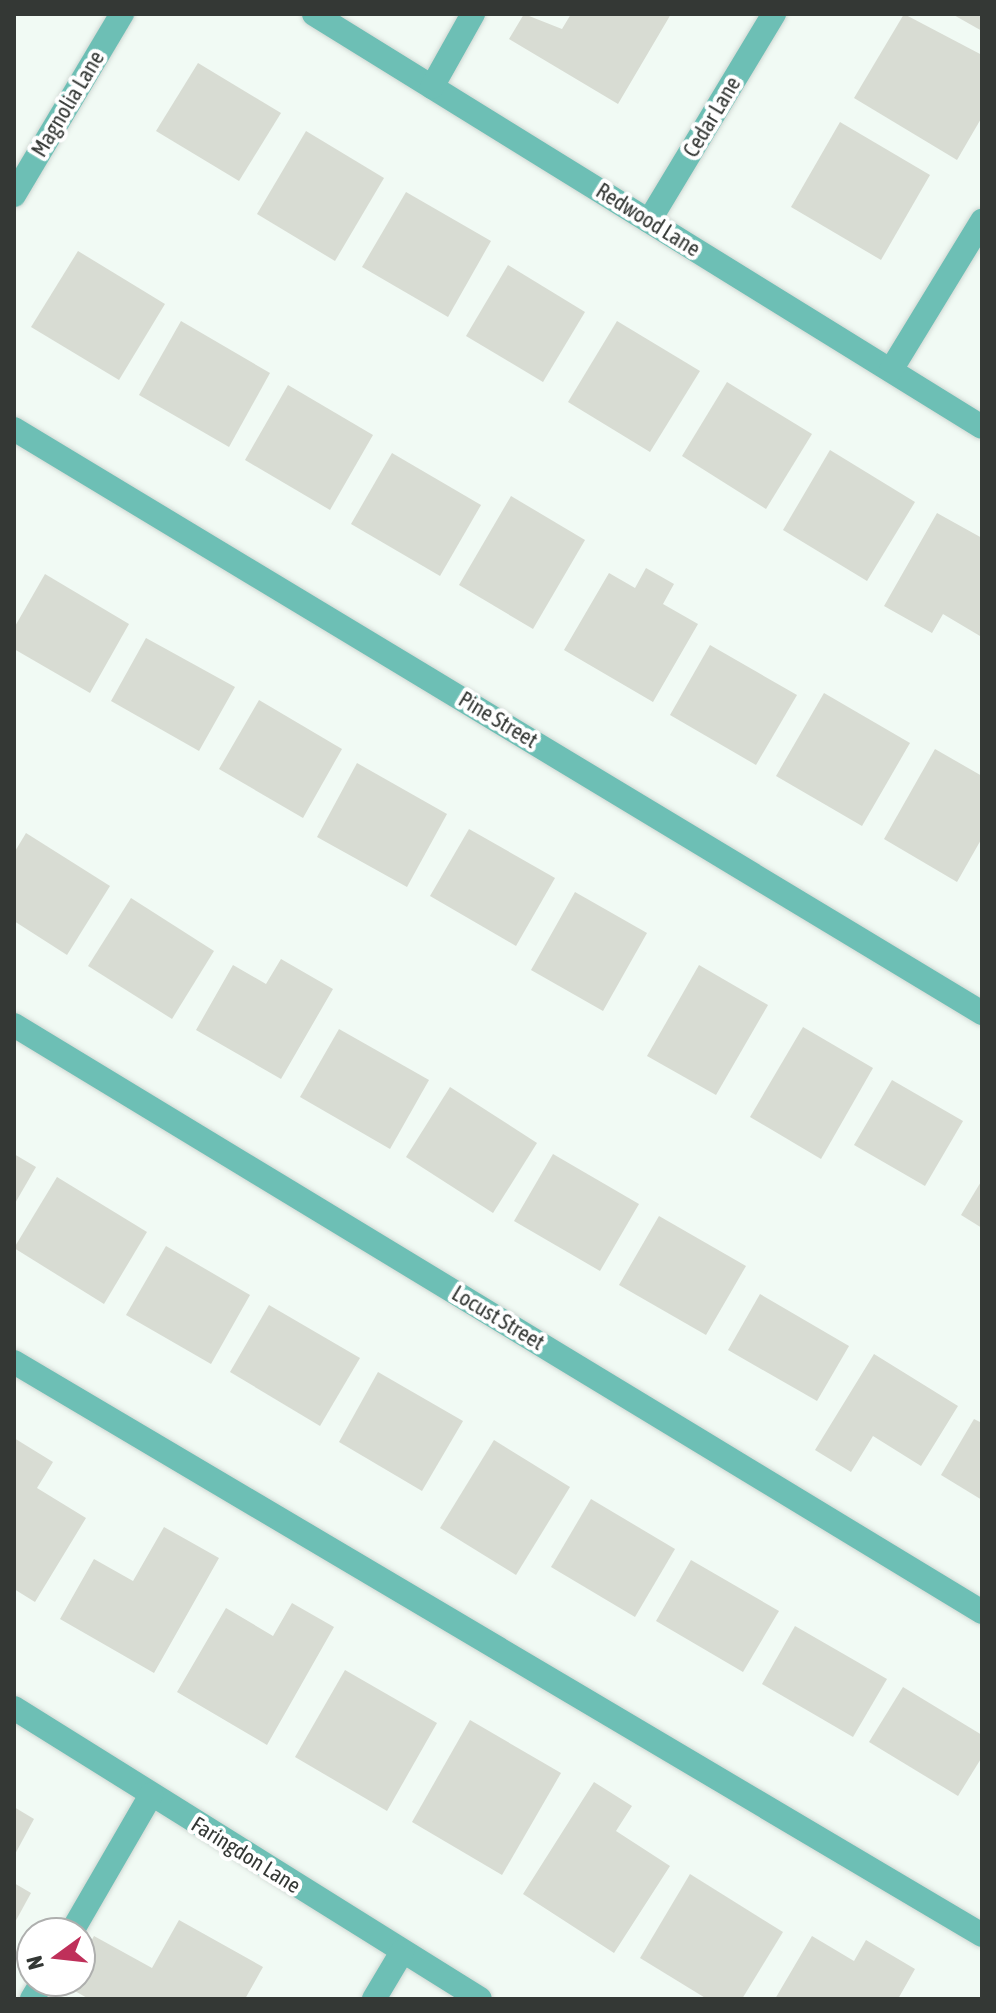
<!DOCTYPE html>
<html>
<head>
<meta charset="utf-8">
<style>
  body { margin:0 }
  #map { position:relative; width:996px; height:2013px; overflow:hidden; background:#f1faf4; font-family:"Asap Condensed",sans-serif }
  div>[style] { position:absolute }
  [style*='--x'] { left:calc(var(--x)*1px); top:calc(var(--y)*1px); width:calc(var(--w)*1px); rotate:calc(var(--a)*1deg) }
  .building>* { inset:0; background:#d8dcd3 }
  .roads { filter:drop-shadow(0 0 2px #cfd7d2) drop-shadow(0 0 2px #cfd7d2) }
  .minor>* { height:24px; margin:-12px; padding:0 12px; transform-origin:12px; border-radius:12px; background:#6dbfb5 }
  span { translate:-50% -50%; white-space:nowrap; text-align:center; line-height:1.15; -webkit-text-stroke:8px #fff; paint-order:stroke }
  .street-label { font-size:22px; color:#343835 }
  .frame { position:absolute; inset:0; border:16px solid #343835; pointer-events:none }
  .north { position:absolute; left:16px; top:1917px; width:80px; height:80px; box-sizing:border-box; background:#fff; border:2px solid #aeafae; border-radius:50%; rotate:255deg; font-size:22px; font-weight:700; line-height:32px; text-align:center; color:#343835 }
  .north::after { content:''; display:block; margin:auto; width:28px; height:36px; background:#bf305a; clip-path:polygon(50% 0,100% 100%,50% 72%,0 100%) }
</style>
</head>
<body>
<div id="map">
  <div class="building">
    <i style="clip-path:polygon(524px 14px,562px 29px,571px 14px,671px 14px,618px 104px,509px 39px)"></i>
    <i style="clip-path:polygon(904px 14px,982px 55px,982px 117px,957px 160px,854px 98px)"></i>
    <i style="clip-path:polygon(952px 14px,982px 14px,982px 31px)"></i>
    <i style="clip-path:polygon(198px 63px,281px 113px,239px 181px,156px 131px)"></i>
    <i style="clip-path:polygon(840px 122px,930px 175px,881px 260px,791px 207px)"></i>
    <i style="clip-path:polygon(306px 131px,384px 178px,335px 261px,257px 214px)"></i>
    <i style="clip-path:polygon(406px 192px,491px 241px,448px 317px,362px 267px)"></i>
    <i style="clip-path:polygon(78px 251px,165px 304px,119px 380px,31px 327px)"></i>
    <i style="clip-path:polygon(508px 265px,585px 312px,543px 382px,466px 336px)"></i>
    <i style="clip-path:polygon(181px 321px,270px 373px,229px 447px,139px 395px)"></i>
    <i style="clip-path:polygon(617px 321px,700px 371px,650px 452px,568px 402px)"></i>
    <i style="clip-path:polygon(727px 382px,812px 434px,766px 509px,682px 456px)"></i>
    <i style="clip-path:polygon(288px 385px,373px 435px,330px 510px,245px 460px)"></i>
    <i style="clip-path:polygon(830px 450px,915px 502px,867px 581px,783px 530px)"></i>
    <i style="clip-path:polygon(392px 453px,481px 505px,440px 576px,351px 524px)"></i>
    <i style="clip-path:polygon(511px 496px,585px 540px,533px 629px,459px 585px)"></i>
    <i style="clip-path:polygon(937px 513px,982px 538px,980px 636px,943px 614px,932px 633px,884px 606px)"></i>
    <i style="clip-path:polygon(646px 568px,674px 584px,663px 604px,698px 624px,653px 702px,564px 650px,609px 573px,635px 588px)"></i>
    <i style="clip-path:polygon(45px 574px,129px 624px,90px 693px,14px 649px,14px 628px)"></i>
    <i style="clip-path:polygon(146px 638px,235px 687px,199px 751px,111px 701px)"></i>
    <i style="clip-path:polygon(710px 645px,797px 695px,756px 765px,670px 715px)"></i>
    <i style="clip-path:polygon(824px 693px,910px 743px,862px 826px,776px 776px)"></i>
    <i style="clip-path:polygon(259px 700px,342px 749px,303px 818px,219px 769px)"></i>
    <i style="clip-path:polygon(935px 749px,982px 776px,982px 838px,957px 882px,884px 839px)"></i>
    <i style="clip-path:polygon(357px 763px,447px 814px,407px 887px,317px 837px)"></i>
    <i style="clip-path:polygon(469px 829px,555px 878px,516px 946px,430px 896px)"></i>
    <i style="clip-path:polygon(26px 833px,110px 886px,67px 955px,14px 921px,14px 853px)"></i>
    <i style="clip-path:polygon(575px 892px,647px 933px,603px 1011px,531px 970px)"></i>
    <i style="clip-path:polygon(131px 898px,214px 951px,172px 1019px,88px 966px)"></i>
    <i style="clip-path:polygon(281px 959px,333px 989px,281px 1079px,196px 1030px,233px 965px,266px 984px)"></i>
    <i style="clip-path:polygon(699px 965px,768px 1005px,716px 1095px,647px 1056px)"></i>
    <i style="clip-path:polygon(803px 1027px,873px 1068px,821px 1159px,750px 1117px)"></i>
    <i style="clip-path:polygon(339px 1029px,429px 1080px,390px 1149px,300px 1097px)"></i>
    <i style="clip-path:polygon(892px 1080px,963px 1121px,925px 1186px,854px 1145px)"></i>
    <i style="clip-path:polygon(450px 1087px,537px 1143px,493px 1213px,406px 1157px)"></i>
    <i style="clip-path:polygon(14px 1154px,36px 1167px,14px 1205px)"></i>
    <i style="clip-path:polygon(553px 1154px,639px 1204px,600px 1271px,514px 1221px)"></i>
    <i style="clip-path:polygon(57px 1177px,147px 1232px,104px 1304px,14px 1248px)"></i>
    <i style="clip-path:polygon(982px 1180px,982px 1228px,961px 1215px)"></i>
    <i style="clip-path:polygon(659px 1216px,746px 1266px,706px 1335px,619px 1285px)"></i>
    <i style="clip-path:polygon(166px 1246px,250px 1295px,211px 1364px,126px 1315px)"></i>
    <i style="clip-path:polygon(760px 1294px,849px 1346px,817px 1401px,728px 1350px)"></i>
    <i style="clip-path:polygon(269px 1305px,360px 1358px,320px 1426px,230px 1372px)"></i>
    <i style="clip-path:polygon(874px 1354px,958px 1406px,921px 1466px,873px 1436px,851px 1472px,815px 1450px)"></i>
    <i style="clip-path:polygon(378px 1372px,463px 1421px,422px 1491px,339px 1442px)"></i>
    <i style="clip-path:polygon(974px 1419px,982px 1423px,982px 1500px,941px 1475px)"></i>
    <i style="clip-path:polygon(14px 1438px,53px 1462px,37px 1488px,86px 1518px,35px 1602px,14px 1589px)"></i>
    <i style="clip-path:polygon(494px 1440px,570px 1487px,516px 1575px,440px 1528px)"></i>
    <i style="clip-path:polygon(591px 1499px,675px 1549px,635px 1617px,551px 1567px)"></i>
    <i style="clip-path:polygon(164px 1527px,219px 1558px,154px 1673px,60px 1619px,94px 1559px,133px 1581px)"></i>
    <i style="clip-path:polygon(691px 1560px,779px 1611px,743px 1672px,656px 1621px)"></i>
    <i style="clip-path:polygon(292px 1603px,334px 1627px,267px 1745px,177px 1692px,226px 1608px,273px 1636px)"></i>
    <i style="clip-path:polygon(795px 1626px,887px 1679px,853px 1737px,762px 1684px)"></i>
    <i style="clip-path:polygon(345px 1670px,437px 1723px,387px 1811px,295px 1757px)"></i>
    <i style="clip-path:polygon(903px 1687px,982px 1735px,982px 1757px,958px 1796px,869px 1742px)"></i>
    <i style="clip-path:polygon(470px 1720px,561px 1773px,502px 1875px,412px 1822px)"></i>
    <i style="clip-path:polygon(594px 1782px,632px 1806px,616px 1831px,670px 1866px,614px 1953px,523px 1894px)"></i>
    <i style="clip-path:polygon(14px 1807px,34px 1819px,14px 1856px)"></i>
    <i style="clip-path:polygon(690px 1874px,783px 1932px,742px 1999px,707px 1999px,640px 1958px)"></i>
    <i style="clip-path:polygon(14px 1883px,31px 1893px,14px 1924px)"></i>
    <i style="clip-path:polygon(179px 1920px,263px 1967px,245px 1999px,89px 1999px,66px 1986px,80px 1981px,80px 1961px,94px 1936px,152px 1968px)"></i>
    <i style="clip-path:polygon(812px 1936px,854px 1961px,866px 1940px,915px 1969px,898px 1999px,775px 1999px)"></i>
  </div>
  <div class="roads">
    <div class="minor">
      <i style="--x:314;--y:14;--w:785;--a:31.73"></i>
      <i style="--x:432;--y:87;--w:84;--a:-60.7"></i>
      <i style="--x:14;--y:195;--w:211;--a:-59.2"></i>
      <i style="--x:649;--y:221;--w:242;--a:-58.9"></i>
      <i style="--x:891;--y:370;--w:175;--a:-58.6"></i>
      <i style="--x:14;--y:429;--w:1131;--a:31.1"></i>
      <i style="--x:14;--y:1025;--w:1132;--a:31.23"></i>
      <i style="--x:14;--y:1362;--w:1125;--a:30.62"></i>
      <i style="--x:14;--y:1708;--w:549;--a:31.98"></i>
      <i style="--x:71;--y:1933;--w:160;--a:-59.9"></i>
      <i style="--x:32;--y:1999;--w:21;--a:-59"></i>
      <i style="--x:374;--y:1999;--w:55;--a:-59.2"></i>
    </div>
  </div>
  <div class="street-label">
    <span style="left:68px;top:104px;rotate:-59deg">Magnolia Lane</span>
    <span style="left:712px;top:117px;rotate:-59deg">Cedar Lane</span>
    <span style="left:648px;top:220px;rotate:32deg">Redwood Lane</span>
    <span style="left:498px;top:720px;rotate:31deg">Pine Street</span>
    <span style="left:498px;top:1318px;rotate:31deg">Locust Street</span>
    <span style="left:246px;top:1855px;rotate:32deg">Faringdon Lane</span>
  </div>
  <div class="frame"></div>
  <div class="north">N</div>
</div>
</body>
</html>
